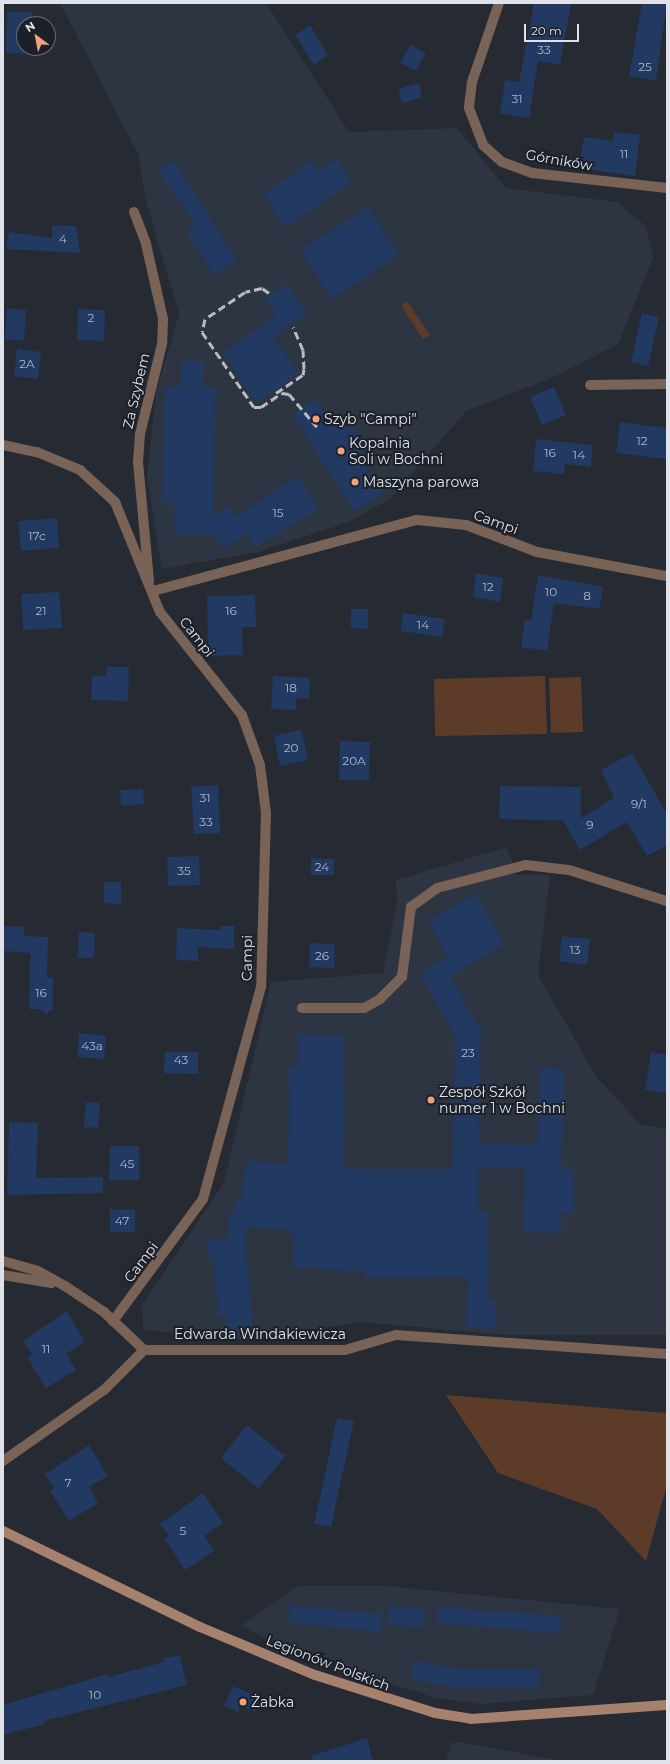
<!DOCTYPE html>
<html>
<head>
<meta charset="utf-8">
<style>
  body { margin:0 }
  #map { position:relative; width:670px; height:1764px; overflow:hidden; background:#252a33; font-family:Montserrat,sans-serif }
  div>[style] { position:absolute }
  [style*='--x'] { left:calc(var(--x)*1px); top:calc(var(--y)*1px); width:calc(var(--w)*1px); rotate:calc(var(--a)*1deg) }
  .built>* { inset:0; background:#2d3542 }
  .green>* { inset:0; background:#5c3b29 }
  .building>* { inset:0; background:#223962 }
  .street>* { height:10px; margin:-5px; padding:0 5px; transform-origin:5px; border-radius:5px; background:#796256 }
  .secondary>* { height:10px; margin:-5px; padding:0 5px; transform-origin:5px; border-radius:5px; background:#a6816e }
  .rail>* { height:3px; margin-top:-1.5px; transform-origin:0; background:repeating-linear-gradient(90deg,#b7bcc2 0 8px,transparent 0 12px) }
  .dots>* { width:11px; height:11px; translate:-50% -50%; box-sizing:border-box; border:2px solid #1c2029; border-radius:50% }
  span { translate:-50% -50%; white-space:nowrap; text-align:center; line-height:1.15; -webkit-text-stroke:4px #1c2029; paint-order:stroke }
  .number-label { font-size:12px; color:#b0b8c7 }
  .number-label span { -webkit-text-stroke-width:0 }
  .street-label { font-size:14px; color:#dfe3e9 }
  .poi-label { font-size:14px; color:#dfe3e9 }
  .left { translate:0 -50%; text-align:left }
  .frame { position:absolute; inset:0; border:4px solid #dfe3e9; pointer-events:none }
  .north { position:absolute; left:16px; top:16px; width:40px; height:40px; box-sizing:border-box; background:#1c2029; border:1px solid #6a6e76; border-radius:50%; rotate:328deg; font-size:11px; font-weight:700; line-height:16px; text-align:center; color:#dfe3e9 }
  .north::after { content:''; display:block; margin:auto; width:14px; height:18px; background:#f0a279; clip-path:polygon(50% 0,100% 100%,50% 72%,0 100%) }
  .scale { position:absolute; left:524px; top:24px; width:55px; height:18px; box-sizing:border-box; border:2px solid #dfe3e9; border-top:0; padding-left:5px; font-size:12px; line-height:14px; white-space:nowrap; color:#dfe3e9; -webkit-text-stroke:3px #1c2029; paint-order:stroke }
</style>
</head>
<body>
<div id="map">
  <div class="built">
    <i style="clip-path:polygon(60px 3px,266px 3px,349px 132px,457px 128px,506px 188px,617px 202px,646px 226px,653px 258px,618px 344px,554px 377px,466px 411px,390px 499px,348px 522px,258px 552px,162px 569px,147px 477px,156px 393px,179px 314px,146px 201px,138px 154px)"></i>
    <i style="clip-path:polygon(507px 847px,516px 875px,550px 875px,538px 975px,596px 1076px,640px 1124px,667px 1129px,667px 1335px,506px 1335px,360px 1322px,245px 1340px,143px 1330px,142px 1305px,224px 1183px,271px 982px,383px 973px,397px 904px,396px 880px)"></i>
    <i style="clip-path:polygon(298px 1586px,386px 1586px,620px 1609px,593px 1695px,481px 1704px,436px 1698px,364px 1675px,289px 1649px,240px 1626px)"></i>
    <i style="clip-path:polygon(460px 1742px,563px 1761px,446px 1761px,451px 1743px)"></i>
  </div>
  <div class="green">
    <i style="clip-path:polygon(407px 301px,430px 335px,423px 339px,401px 306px)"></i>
    <i style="clip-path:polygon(545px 676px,547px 734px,435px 736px,434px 679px)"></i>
    <i style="clip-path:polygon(581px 677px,583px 732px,551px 733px,549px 678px)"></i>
    <i style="clip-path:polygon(446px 1395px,667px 1413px,667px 1485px,646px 1561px,597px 1509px,498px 1473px)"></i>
  </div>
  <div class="building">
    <i style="clip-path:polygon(534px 3px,571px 3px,560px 65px,538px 61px,529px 118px,500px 113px,505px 80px,519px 82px)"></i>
    <i style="clip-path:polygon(642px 3px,667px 3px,656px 81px,629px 76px)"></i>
    <i style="clip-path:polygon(7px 12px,32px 12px,32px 24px,24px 24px,24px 48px,31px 48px,31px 54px,6px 53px)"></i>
    <i style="clip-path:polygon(310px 25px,328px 56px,314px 65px,295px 35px)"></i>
    <i style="clip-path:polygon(411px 45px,426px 54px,415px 71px,400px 62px)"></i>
    <i style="clip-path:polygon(419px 83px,422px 97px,402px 103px,398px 89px)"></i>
    <i style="clip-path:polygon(614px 132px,640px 135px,635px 176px,579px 168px,584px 137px,613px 141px)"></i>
    <i style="clip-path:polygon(337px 160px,352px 182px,289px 225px,283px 225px,263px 194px,312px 161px,319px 171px)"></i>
    <i style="clip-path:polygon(173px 161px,237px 260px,215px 275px,186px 232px,196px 225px,158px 171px)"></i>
    <i style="clip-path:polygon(368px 207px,399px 255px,332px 299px,300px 250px)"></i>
    <i style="clip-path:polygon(52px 225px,76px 226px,80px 253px,6px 249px,9px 232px,52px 238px)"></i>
    <i style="clip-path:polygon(287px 284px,307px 314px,273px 337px,298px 374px,257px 403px,222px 353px,276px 316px,264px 298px)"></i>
    <i style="clip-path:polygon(7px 308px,26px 310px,24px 341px,5px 339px)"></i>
    <i style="clip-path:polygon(78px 309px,105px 310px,104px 341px,77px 340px)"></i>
    <i style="clip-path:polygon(642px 313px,659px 317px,648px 366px,631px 362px)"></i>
    <i style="clip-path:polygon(17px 349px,41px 352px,38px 379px,14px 376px)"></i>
    <i style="clip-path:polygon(181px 361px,204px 361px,203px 388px,216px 388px,213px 516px,229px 506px,236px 517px,297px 476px,319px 509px,255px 547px,247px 534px,223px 550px,214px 535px,174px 535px,175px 503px,162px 503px,165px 387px,181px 387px)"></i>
    <i style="clip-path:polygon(554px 387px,566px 415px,542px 425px,530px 397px)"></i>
    <i style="clip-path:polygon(315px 399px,336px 429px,349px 420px,369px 448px,358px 455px,383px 493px,355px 512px,293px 415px)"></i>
    <i style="clip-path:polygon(620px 422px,667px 428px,667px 459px,616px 453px)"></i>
    <i style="clip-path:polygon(536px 439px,593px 445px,591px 467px,565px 464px,564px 474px,533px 471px)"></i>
    <i style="clip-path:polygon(57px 518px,59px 548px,21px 551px,18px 521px)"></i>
    <i style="clip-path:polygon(476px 573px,503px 578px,500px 602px,473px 597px)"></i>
    <i style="clip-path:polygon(538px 575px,603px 587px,599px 609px,554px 603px,547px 651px,521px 647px,525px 620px,531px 621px)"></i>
    <i style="clip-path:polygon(59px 592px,62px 628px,23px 630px,21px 594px)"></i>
    <i style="clip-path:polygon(255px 595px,256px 627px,242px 627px,243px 655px,208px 656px,207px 596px)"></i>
    <i style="clip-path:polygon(351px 609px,368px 609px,368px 629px,351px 628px)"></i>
    <i style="clip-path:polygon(403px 613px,445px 619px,442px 637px,401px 631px)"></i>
    <i style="clip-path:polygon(107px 667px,129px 667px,128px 701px,91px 700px,92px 676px,106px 676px)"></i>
    <i style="clip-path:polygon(273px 676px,310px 678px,309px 699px,296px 698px,296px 710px,271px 709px)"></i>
    <i style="clip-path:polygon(301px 730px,308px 760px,280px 766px,274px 736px)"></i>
    <i style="clip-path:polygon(340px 741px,370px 742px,369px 780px,339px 780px)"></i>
    <i style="clip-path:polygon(632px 753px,667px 814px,667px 845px,647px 856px,627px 822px,580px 850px,563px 820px,499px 819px,500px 786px,581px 787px,581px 818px,614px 798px,601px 770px)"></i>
    <i style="clip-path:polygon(218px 785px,220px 833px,194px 834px,191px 787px)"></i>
    <i style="clip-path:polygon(143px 789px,144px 804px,121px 806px,120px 790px)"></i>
    <i style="clip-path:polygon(199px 856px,200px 885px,168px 886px,167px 857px)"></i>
    <i style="clip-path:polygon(311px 858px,334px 859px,334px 875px,311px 875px)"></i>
    <i style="clip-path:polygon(104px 882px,121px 882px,121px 904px,104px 903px)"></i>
    <i style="clip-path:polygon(476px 894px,504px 945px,450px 976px,484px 1036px,481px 1037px,479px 1144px,538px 1145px,539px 1068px,565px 1069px,561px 1168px,574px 1169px,574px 1214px,561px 1213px,561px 1233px,524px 1232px,525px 1167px,479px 1167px,478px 1212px,489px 1213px,488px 1300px,495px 1300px,495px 1329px,466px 1327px,469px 1277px,365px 1278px,365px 1272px,294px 1267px,294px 1234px,287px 1233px,287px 1230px,245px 1227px,253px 1331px,227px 1333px,225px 1316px,218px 1317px,213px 1257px,208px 1258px,207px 1239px,228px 1238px,230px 1213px,235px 1213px,236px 1199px,240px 1199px,247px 1161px,288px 1164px,289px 1066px,297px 1067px,298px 1034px,345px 1035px,344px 1169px,453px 1169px,455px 1036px,420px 974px,448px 957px,428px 921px)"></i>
    <i style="clip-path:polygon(3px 926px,24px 927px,24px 936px,48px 937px,47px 977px,53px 978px,53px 1008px,46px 1014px,40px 1009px,29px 1009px,30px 953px,3px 951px)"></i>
    <i style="clip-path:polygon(221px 926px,234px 926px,234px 949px,198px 947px,198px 961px,176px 960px,177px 928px,221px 930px)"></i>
    <i style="clip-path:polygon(79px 932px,95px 933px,94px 958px,78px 958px)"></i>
    <i style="clip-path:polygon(562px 936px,590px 939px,587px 965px,559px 961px)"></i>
    <i style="clip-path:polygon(310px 943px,335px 944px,334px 968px,309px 967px)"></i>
    <i style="clip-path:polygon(79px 1033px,106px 1036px,104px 1059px,77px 1057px)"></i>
    <i style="clip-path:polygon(165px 1052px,198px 1052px,198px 1074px,164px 1073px)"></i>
    <i style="clip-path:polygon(651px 1052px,667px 1055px,667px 1093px,645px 1090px)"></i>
    <i style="clip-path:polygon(86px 1102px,100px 1103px,98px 1128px,84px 1127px)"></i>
    <i style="clip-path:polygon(9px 1122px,38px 1123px,36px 1178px,103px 1177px,103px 1193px,7px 1195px)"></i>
    <i style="clip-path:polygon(110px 1146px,139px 1146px,139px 1180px,109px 1180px)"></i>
    <i style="clip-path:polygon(110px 1209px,135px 1210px,135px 1232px,110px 1232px)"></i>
    <i style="clip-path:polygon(67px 1311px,85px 1342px,66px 1354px,76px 1370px,46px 1388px,27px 1357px,32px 1354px,23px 1341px)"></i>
    <i style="clip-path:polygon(337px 1418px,354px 1421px,331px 1527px,314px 1524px)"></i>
    <i style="clip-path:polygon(247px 1425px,285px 1456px,259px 1489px,221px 1458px)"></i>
    <i style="clip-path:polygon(89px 1445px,108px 1476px,89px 1487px,98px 1503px,69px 1521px,50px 1491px,54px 1488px,45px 1474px)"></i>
    <i style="clip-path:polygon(203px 1493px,223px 1523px,204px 1536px,214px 1551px,185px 1570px,165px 1539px,169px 1536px,160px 1524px)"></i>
    <i style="clip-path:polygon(290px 1605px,383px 1614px,381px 1632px,289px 1622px)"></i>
    <i style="clip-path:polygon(389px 1606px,425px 1609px,423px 1628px,388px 1624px)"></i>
    <i style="clip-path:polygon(438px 1607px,561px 1616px,560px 1633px,437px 1623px)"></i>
    <i style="clip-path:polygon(180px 1655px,187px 1685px,44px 1721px,45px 1724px,3px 1735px,3px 1705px,108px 1674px,109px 1677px,164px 1662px,163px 1659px)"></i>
    <i style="clip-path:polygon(413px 1660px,455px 1669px,539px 1669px,539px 1688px,454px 1688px,412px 1679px)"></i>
    <i style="clip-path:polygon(233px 1686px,261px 1698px,255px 1712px,241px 1706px,238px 1712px,224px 1706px)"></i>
    <i style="clip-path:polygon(367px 1738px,373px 1761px,312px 1761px,311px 1756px)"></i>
  </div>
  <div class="street">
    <i style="--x:499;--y:3;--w:83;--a:108.9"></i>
    <i style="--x:472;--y:82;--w:26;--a:97"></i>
    <i style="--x:469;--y:108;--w:40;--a:69"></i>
    <i style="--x:483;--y:145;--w:25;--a:42"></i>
    <i style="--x:502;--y:162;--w:32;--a:20"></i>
    <i style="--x:532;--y:173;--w:136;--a:6.3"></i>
    <i style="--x:134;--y:212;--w:34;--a:69"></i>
    <i style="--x:146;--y:244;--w:77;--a:77.2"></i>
    <i style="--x:163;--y:319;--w:25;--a:92"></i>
    <i style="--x:162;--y:344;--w:93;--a:103.7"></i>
    <i style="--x:140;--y:434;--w:28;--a:94"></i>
    <i style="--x:138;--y:462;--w:119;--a:84.7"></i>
    <i style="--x:590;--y:385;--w:77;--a:-0.7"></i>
    <i style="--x:3;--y:445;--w:35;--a:12"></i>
    <i style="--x:37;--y:452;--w:47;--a:22.7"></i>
    <i style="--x:80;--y:470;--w:47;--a:42.4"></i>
    <i style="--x:115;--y:502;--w:119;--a:67.8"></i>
    <i style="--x:160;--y:612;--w:132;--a:51.5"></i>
    <i style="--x:242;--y:715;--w:53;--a:70.2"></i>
    <i style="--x:260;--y:765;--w:48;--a:82.9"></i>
    <i style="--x:266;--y:813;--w:174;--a:91.6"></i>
    <i style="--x:261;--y:987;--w:220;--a:105.3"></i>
    <i style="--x:203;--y:1199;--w:152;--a:126.4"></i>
    <i style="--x:153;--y:591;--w:273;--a:-15.1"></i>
    <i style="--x:417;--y:520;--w:49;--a:5.8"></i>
    <i style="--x:466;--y:525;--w:76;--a:20.8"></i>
    <i style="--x:537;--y:552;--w:132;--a:10.5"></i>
    <i style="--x:302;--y:1008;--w:62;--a:0"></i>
    <i style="--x:364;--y:1008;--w:18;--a:-29"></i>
    <i style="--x:380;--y:999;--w:31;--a:-45"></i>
    <i style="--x:402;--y:977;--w:71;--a:-82.7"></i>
    <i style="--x:411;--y:907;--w:32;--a:-36"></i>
    <i style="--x:437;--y:888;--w:92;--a:-14.5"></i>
    <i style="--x:526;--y:865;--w:43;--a:6.6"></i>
    <i style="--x:569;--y:870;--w:103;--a:17.6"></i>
    <i style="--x:3;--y:1261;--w:36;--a:16"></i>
    <i style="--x:38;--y:1271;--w:31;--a:29"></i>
    <i style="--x:65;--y:1286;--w:47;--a:33.7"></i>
    <i style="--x:104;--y:1312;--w:55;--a:43.5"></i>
    <i style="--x:144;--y:1350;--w:201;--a:0"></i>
    <i style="--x:345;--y:1350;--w:53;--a:-16.4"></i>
    <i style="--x:396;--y:1335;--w:272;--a:4"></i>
    <i style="--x:3;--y:1275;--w:49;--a:9.5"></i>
    <i style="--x:3;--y:1461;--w:123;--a:-35.1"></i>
    <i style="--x:104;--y:1390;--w:57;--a:-45"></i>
  </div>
  <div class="secondary">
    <i style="--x:3;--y:1531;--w:219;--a:26"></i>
    <i style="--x:200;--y:1627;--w:125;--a:22.7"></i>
    <i style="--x:315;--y:1675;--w:126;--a:17.6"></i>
    <i style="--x:435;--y:1713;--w:36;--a:9"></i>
    <i style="--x:471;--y:1719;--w:196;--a:-4.1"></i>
  </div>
  <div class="rail">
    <i style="--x:269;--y:293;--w:9;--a:-144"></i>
    <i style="--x:262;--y:288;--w:17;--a:167"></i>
    <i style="--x:245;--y:292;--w:48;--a:146"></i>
    <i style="--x:205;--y:319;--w:13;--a:103"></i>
    <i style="--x:202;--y:332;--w:91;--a:55.3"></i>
    <i style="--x:254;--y:407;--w:7;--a:0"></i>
    <i style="--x:261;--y:407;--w:25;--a:-34"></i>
    <i style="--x:282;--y:393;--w:7;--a:8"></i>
    <i style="--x:289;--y:394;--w:43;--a:49.7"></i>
    <i style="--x:276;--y:393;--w:32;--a:-34"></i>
    <i style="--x:303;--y:375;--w:6;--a:-81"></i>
    <i style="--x:304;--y:369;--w:19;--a:-93"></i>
    <i style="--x:303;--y:350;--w:25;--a:-113"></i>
  </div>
  <div class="dots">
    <i style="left:316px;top:419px;background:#f0a279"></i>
    <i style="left:341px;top:451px;background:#f0a279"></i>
    <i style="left:355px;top:482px;background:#f0a279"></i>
    <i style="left:431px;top:1100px;background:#f0a279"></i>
    <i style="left:243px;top:1702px;background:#f0a279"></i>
  </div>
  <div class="number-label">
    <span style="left:544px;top:50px">33</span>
    <span style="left:645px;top:67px">25</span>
    <span style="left:517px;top:99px">31</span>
    <span style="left:624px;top:154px">11</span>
    <span style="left:63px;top:239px">4</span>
    <span style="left:91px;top:318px">2</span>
    <span style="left:27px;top:364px">2A</span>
    <span style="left:642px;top:441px">12</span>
    <span style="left:550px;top:453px">16</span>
    <span style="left:579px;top:455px">14</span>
    <span style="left:278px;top:513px">15</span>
    <span style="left:37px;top:536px">17c</span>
    <span style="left:488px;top:587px">12</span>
    <span style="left:551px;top:592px">10</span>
    <span style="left:587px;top:596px">8</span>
    <span style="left:41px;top:611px">21</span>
    <span style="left:231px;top:611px">16</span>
    <span style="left:423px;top:625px">14</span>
    <span style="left:291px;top:688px">18</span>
    <span style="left:291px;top:748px">20</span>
    <span style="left:354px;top:761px">20A</span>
    <span style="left:205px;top:798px">31</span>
    <span style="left:639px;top:804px">9/1</span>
    <span style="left:206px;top:822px">33</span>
    <span style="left:590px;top:825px">9</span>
    <span style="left:322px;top:867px">24</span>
    <span style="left:184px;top:871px">35</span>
    <span style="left:575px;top:950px">13</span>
    <span style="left:322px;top:956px">26</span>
    <span style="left:41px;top:993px">16</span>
    <span style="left:92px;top:1046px">43a</span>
    <span style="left:468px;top:1053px">23</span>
    <span style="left:181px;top:1060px">43</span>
    <span style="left:127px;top:1164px">45</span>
    <span style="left:122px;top:1221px">47</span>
    <span style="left:46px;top:1349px">11</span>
    <span style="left:68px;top:1483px">7</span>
    <span style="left:183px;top:1531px">5</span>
    <span style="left:95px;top:1695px">10</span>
  </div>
  <div class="street-label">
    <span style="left:559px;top:160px;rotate:10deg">Górników</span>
    <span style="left:136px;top:391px;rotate:-77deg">Za Szybem</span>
    <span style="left:496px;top:522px;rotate:20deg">Campi</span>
    <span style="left:197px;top:637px;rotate:52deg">Campi</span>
    <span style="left:247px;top:958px;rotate:-89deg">Campi</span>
    <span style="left:141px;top:1262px;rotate:-53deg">Campi</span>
    <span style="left:260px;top:1334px">Edwarda Windakiewicza</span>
    <span style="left:328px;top:1663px;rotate:21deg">Legionów Polskich</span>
  </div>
  <div class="poi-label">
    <span class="left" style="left:324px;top:419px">Szyb "Campi"</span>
    <span class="left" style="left:349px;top:451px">Kopalnia<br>Soli w Bochni</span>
    <span class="left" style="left:363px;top:482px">Maszyna parowa</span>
    <span class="left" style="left:439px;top:1100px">Zespół Szkół<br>numer 1 w Bochni</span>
    <span class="left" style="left:251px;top:1702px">Żabka</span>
  </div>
  <div class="frame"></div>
  <div class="north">N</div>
  <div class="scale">20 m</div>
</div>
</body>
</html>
